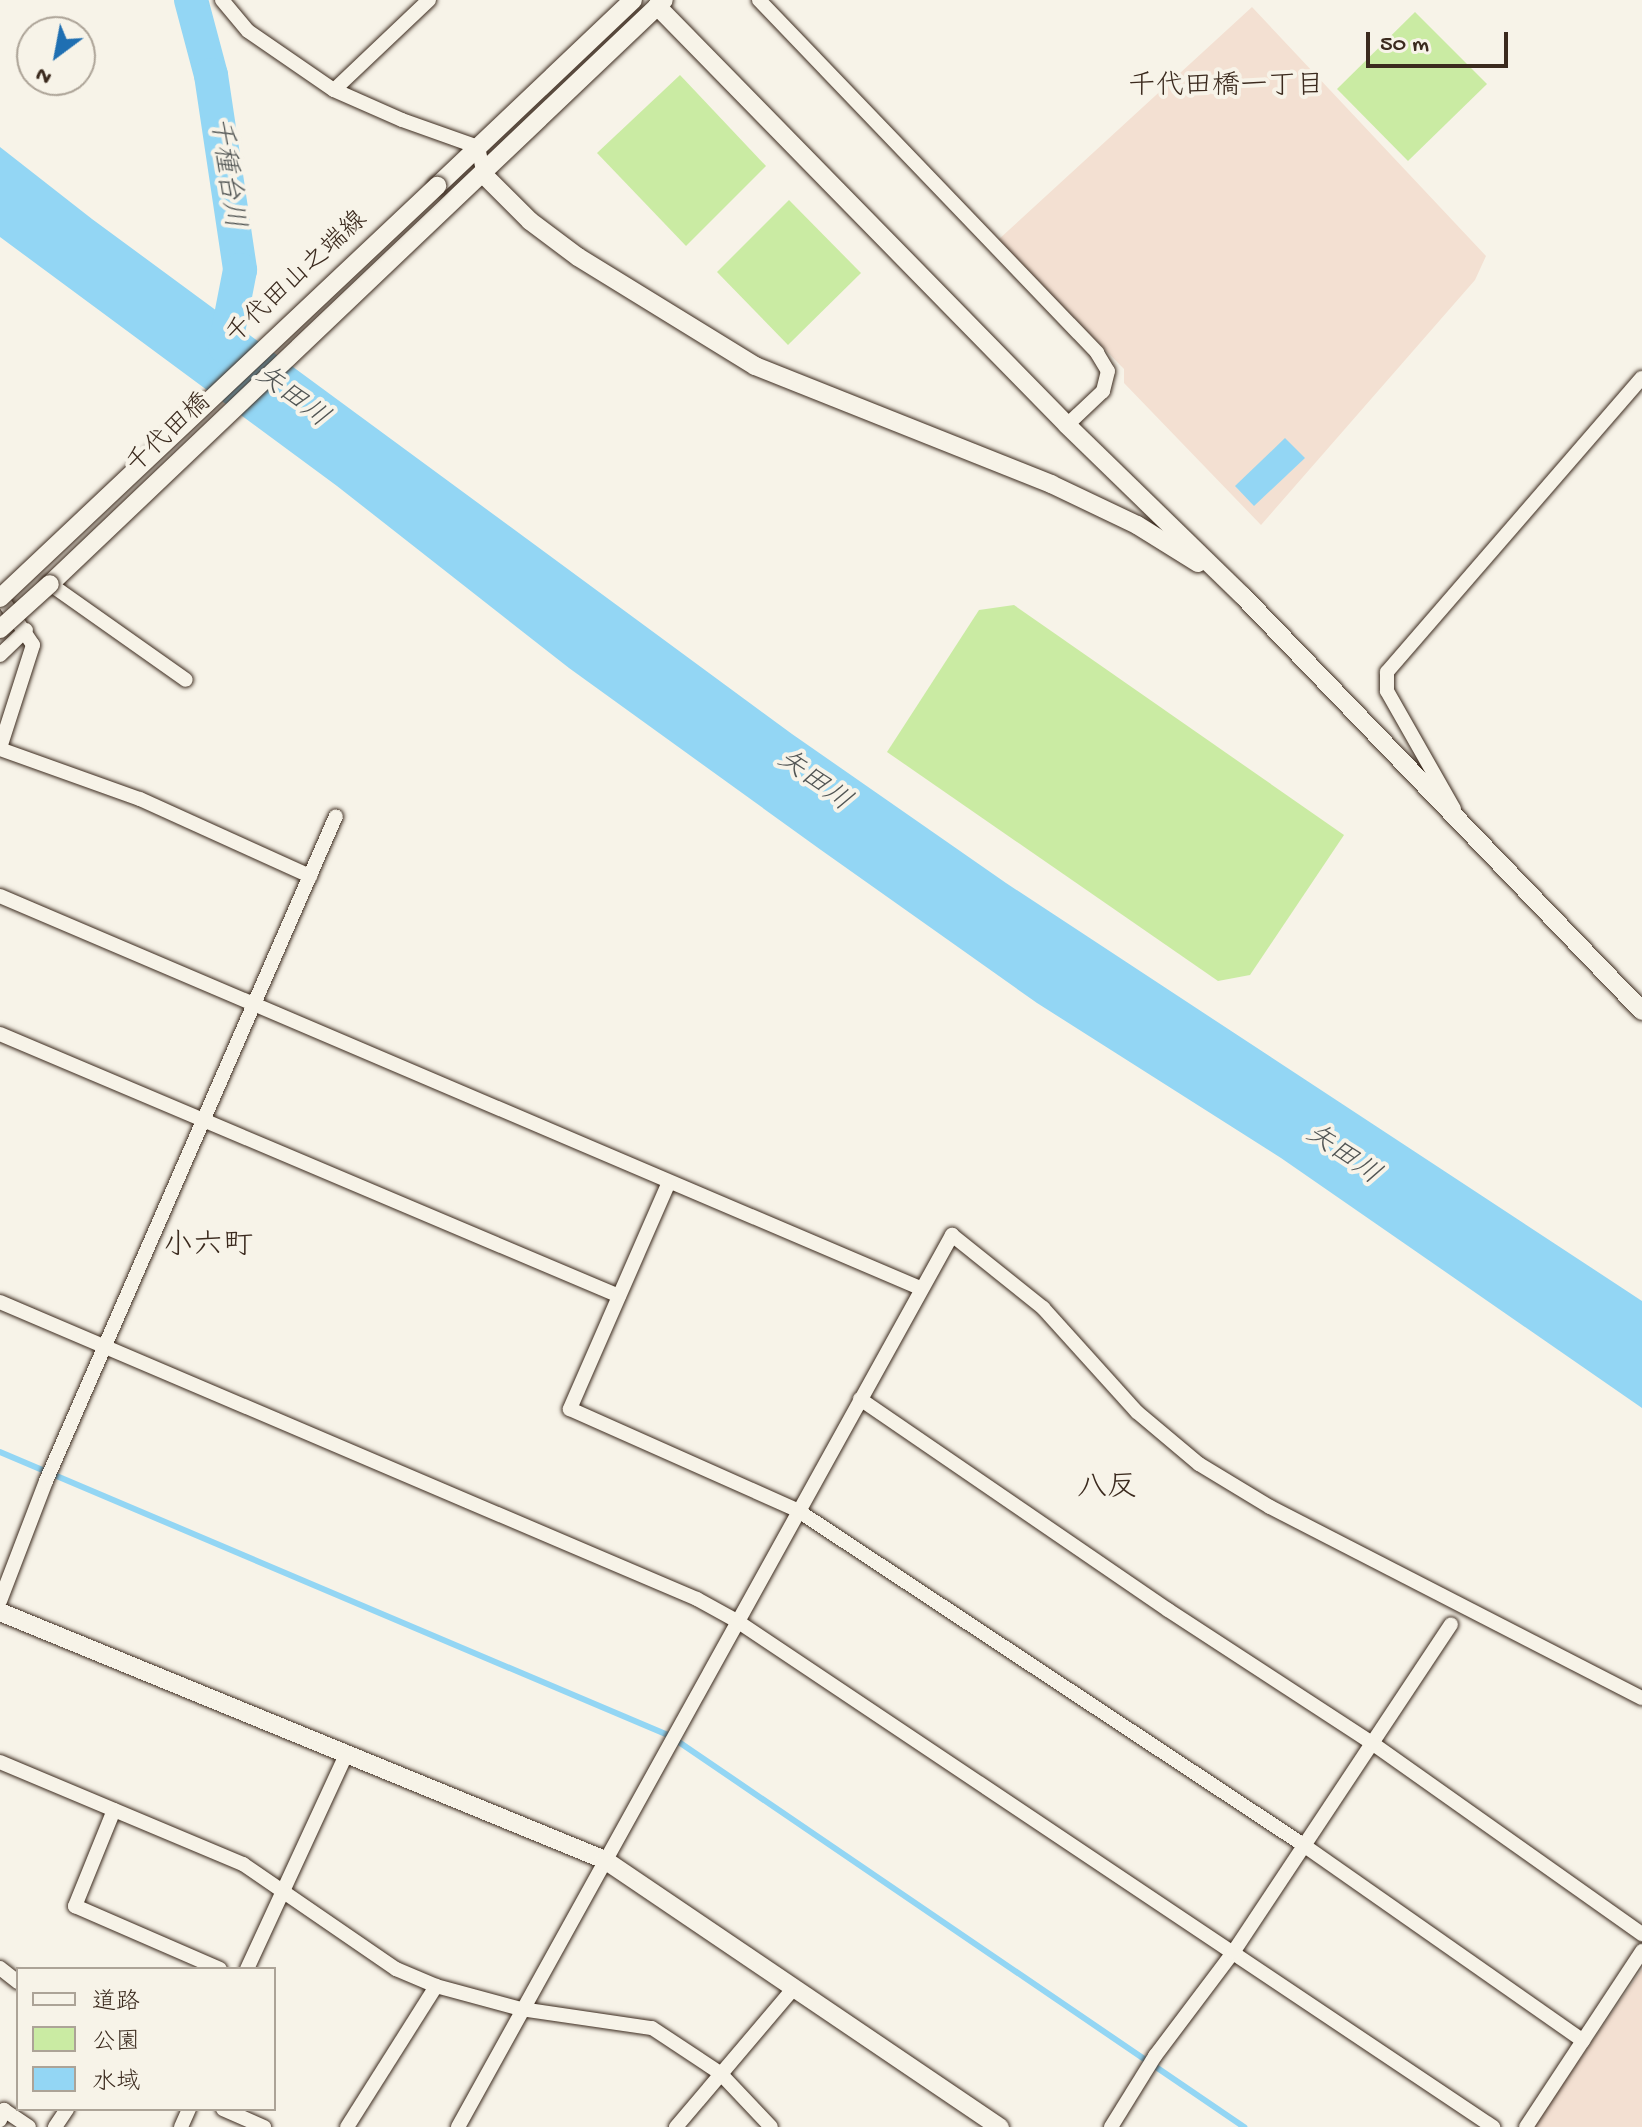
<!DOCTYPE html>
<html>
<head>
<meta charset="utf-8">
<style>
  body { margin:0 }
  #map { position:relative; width:1642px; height:2127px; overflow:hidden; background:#f7f3e8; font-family:"Gochi Hand","Klee One",sans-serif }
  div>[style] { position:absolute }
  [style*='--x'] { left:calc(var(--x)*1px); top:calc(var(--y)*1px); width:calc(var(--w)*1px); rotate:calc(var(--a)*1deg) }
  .built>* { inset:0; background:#f3e0d2 }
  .green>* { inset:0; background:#caeba3 }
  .water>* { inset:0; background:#93d6f4 }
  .stream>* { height:6px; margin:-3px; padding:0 3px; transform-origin:3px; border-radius:3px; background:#93d6f4 }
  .river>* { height:34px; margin:-17px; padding:0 17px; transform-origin:17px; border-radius:17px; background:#93d6f4 }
  .roads { filter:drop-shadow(0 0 2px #3b2a1e) drop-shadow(0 0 2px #3b2a1e) }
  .minor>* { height:14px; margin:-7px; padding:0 7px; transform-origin:7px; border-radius:7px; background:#f7f3e8 }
  .tertiary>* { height:18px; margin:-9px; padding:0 9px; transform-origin:9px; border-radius:9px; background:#f7f3e8 }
  .bridges { filter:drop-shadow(0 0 2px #3b2a1e) drop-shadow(0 0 2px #3b2a1e) }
  .tertiary-bridge>* { height:18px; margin:-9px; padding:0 9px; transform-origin:9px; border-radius:9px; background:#f7f3e8 }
  span { translate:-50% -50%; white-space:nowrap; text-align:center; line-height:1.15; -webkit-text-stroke:8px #f7f3e8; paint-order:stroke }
  .street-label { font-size:26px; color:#3b2a1e }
  .neighbourhood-label { font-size:28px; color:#3b2a1e }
  .water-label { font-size:28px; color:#515554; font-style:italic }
  .quarter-label { font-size:30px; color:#3b2a1e }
  .legend { position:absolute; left:16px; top:1967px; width:260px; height:144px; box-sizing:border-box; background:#f7f3e8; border:2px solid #aca397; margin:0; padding:10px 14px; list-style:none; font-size:24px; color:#3b2a1e }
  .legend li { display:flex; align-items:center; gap:16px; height:40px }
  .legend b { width:40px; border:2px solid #aca397 }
  .north { position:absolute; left:16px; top:16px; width:80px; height:80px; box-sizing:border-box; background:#f7f3e8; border:2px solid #aca397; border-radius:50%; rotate:212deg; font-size:22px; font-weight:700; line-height:32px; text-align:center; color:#3b2a1e }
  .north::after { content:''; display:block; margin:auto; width:28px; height:36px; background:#1f6fb2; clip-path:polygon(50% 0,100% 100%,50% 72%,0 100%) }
  .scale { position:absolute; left:1366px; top:32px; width:142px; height:36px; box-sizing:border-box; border:4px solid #3b2a1e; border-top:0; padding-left:10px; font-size:24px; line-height:28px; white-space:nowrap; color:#3b2a1e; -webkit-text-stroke:6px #f7f3e8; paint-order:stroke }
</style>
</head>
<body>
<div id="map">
  <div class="built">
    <i style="clip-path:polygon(1252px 7px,1486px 256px,1475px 280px,1261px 525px,1124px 383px,1124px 369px,998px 240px)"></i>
    <i style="clip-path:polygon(1642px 1969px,1642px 2127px,1533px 2127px)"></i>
  </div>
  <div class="green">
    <i style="clip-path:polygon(1415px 12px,1487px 84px,1408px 161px,1337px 89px)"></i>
    <i style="clip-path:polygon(680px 75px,766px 166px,686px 246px,597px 153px)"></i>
    <i style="clip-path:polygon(789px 200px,861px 273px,788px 345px,717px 272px)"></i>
    <i style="clip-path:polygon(1014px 605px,1344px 835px,1250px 975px,1218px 981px,887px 752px,979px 610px)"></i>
  </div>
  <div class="water">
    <i style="clip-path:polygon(0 147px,92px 219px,792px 734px,1006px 883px,1642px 1301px,1642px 1408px,1281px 1158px,1037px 1003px,821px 850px,569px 668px,337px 486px,0 237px)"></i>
    <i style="clip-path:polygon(1285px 438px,1305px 458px,1254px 506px,1235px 486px)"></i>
  </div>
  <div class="stream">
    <i style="--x:0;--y:1452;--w:728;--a:22.97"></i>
    <i style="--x:670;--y:1736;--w:695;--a:34.26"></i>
  </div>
  <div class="river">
    <i style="--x:191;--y:0;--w:78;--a:75.1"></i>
    <i style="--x:211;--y:75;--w:197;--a:81.5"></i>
    <i style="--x:240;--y:270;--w:78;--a:101"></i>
  </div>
  <div class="roads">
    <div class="minor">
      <i style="--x:222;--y:0;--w:40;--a:50"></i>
      <i style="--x:248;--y:31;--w:104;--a:34.5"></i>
      <i style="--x:334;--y:90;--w:74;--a:23.8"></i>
      <i style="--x:402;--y:120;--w:81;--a:19.6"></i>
      <i style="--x:478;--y:147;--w:29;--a:78"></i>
      <i style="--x:759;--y:0;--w:489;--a:46.2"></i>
      <i style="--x:1097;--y:353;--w:21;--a:59"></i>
      <i style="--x:1108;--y:371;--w:21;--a:104"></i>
      <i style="--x:1103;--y:391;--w:50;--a:136.6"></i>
      <i style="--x:334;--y:90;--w:131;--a:-43.5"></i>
      <i style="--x:50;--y:584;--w:166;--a:35.2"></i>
      <i style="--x:0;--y:596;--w:59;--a:56"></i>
      <i style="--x:33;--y:645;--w:108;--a:107.8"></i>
      <i style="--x:0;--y:655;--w:36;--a:-44"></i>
      <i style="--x:0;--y:749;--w:149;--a:19.7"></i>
      <i style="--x:140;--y:799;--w:187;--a:24.4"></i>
      <i style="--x:1454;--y:809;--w:136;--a:-119.6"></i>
      <i style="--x:1387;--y:691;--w:19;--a:-90"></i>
      <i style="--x:1387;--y:672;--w:389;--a:-49.1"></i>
      <i style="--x:0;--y:896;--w:1000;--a:23.08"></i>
      <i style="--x:0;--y:1034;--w:672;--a:22.94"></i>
      <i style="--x:669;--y:1182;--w:248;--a:113.6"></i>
      <i style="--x:570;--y:1409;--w:248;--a:24"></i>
      <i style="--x:797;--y:1510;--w:605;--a:33.48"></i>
      <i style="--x:1302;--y:1844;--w:343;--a:35"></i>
      <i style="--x:0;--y:1302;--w:758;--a:23.08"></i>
      <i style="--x:697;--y:1599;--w:46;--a:28.8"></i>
      <i style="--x:737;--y:1621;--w:910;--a:33.79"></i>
      <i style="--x:860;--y:1399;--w:373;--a:34.4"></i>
      <i style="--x:1168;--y:1610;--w:244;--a:33.1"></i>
      <i style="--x:1372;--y:1743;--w:331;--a:35.3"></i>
      <i style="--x:0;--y:1601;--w:129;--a:-69"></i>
      <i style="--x:46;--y:1481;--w:725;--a:-66.44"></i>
      <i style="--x:0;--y:1762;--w:264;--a:22.8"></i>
      <i style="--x:243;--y:1864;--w:186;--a:34.5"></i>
      <i style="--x:396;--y:1969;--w:43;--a:23"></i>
      <i style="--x:436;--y:1986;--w:88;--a:15.1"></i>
      <i style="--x:521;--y:2009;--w:132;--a:8.3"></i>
      <i style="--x:652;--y:2028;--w:82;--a:33.5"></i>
      <i style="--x:720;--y:2073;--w:74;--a:46.6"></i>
      <i style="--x:114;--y:1810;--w:104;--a:112.1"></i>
      <i style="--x:75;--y:1906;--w:158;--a:23.5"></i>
      <i style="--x:0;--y:1968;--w:23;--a:38"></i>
      <i style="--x:247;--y:1969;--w:238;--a:-65.2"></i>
      <i style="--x:223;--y:2109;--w:45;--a:23.7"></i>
      <i style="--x:0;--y:2120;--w:11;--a:-68"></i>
      <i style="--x:4;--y:2110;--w:30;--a:34"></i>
      <i style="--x:55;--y:2127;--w:22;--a:-56"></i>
      <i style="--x:181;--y:2127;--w:20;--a:-66"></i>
      <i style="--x:347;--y:2127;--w:167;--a:-57.7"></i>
      <i style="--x:458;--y:2127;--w:1020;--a:-61.02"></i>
      <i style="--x:952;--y:1235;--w:117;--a:38.7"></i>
      <i style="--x:1043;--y:1308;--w:140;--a:47.9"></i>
      <i style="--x:1137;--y:1412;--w:81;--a:40"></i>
      <i style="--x:1199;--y:1464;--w:83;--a:31.2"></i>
      <i style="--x:1270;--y:1507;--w:418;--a:27.2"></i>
      <i style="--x:676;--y:2127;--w:182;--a:-49.7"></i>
      <i style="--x:1111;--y:2127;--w:84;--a:-58.2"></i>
      <i style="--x:1155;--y:2056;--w:131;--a:-53"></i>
      <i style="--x:1234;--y:1951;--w:392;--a:-56.4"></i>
      <i style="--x:1526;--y:2127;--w:211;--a:-56.6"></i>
    </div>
    <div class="tertiary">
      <i style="--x:657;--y:6;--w:586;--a:45.62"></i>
      <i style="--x:1067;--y:425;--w:244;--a:44.2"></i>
      <i style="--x:1242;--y:595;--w:577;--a:46.12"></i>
      <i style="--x:484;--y:175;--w:65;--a:45"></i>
      <i style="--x:530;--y:221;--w:60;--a:36.9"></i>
      <i style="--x:578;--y:257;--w:208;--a:31.6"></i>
      <i style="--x:755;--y:366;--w:319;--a:21.7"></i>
      <i style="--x:1051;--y:484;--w:95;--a:25.5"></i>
      <i style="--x:1137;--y:525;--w:72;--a:31.9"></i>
      <i style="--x:437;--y:186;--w:270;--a:-43.5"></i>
      <i style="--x:50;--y:584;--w:847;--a:-43.57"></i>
      <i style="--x:0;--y:1612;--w:654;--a:22.29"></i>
      <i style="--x:605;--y:1860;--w:477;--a:34.1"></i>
    </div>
  </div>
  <div class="bridges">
    <div class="tertiary-bridge">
      <i style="--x:0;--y:598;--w:601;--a:-43.31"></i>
      <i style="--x:0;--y:629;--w:67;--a:-42"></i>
    </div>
  </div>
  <div class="street-label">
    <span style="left:298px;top:279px;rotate:-43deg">千代田山之端線</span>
    <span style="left:170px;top:435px;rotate:-43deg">千代田橋</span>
  </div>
  <div class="neighbourhood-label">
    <span style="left:1226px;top:88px">千代田橋一丁目</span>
  </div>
  <div class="water-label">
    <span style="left:225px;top:173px;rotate:82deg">千種台川</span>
    <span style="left:291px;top:398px;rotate:37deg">矢田川</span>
    <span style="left:813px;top:782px;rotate:36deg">矢田川</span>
    <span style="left:1342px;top:1156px;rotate:35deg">矢田川</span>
  </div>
  <div class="quarter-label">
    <span style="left:208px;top:1248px">小六町</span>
    <span style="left:1107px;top:1490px">八反</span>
  </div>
  <ul class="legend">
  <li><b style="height:10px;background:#f7f3e8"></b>道路</li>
  <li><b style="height:22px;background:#caeba3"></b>公園</li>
  <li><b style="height:22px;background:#93d6f4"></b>水域</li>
  </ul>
  <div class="north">N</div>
  <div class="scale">50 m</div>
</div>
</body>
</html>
